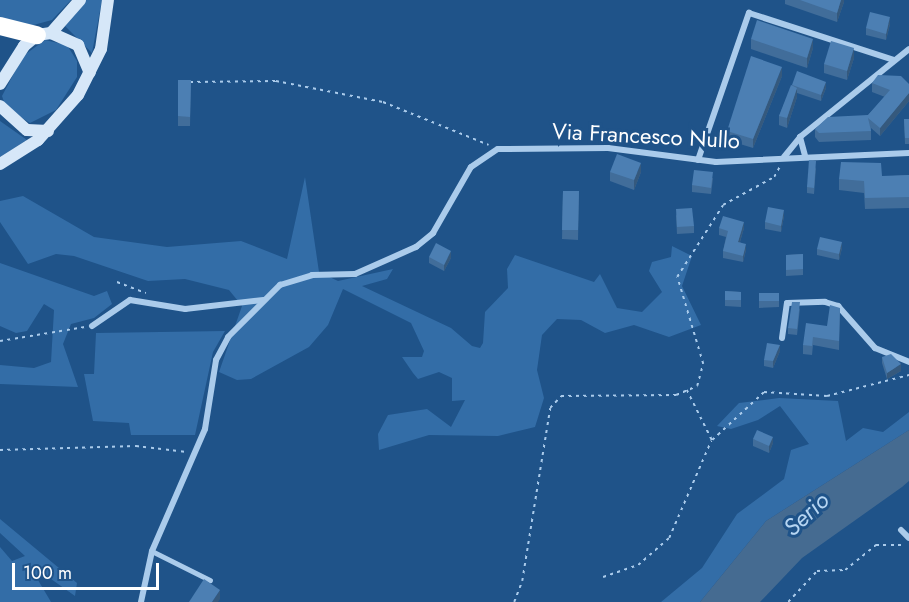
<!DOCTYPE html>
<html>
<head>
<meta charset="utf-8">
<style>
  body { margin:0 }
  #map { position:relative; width:909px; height:602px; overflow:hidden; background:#1f5389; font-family:Jost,sans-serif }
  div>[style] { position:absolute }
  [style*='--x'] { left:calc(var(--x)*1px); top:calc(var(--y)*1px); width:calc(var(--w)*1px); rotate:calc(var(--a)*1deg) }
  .green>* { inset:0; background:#336da7 }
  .water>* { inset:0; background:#456b91 }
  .path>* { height:1.5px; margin-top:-0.75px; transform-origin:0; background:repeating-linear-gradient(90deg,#aacbeb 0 3px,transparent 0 7.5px) }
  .lane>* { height:4.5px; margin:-2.25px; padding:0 2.25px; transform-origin:2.25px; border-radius:2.25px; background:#aacbeb }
  .street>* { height:6px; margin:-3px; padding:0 3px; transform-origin:3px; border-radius:3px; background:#aacbeb }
  .secondary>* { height:12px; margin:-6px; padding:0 6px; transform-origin:6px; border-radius:6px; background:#d6e7f8 }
  .highway>* { height:18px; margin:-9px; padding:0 9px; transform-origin:9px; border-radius:9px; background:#fff }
  .wall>* { inset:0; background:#416d9a }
  .shaded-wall>* { inset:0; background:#35597d }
  .building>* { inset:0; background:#4c7fb3 }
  span { translate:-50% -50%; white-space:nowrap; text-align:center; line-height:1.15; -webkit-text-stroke:6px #1f5389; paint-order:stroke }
  .street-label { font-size:22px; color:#fff }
  .water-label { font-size:24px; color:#b6d5f2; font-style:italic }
  .scale { position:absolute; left:12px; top:563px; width:147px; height:27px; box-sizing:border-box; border:3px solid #fff; border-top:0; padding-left:8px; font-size:18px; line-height:21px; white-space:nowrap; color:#fff; -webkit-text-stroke:4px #1f5389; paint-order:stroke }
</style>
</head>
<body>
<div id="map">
  <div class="green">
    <i style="clip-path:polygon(0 0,71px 0,52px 20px,26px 27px,0 21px)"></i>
    <i style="clip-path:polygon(86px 0,102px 0,92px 53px,65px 26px)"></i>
    <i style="clip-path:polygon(45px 40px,67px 45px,77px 61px,77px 77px,56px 110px,30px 123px,6px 108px,2px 96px,23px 56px)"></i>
    <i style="clip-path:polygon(0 121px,27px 140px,0 157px)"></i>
    <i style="clip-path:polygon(305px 177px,319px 272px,338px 281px,393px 269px,387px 279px,362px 286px,451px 328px,472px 346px,480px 348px,483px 343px,485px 312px,508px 288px,507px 269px,515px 255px,594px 282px,600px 274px,617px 308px,642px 312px,662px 292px,649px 271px,652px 262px,671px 257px,672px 246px,692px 256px,682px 286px,701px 325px,669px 337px,634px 325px,605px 333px,581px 320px,557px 319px,542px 335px,537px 370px,544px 398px,535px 427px,498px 436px,429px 435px,379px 450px,378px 434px,388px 415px,427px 409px,451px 427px,465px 400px,452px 401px,452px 378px,439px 372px,418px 379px,413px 373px,402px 357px,422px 357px,424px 351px,411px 323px,343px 289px,328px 325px,309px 347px,251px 379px,237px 380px,219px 372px,242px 306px,229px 290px,185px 279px,148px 281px,74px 256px,56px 254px,28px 264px,0 222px,0 201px,23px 196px,94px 237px,167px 247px,241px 241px,287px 259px)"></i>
    <i style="clip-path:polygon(0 263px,94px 296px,107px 291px,112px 304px,94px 318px,71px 324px,63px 344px,78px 387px,0 384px,0 365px,34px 368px,51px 362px,54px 310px,44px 304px,27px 331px,16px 333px,0 326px)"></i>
    <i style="clip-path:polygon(225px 331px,213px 352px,195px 435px,131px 435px,129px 423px,93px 421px,84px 374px,94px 374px,96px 333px)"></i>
    <i style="clip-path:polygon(779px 398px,838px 401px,846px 441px,863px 428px,883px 432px,909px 412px,909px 430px,766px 521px,700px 602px,661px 602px,702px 568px,737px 514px,784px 479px,791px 450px,809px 444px,780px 406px,758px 420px,731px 429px,717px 426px,739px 403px)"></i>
    <i style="clip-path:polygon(0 519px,77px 583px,75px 596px,44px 574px,38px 580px,51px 602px,0 602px,0 547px,12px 561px,25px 556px,0 533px)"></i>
  </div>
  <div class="water">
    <i style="clip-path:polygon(909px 430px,909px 481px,902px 487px,802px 558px,760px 602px,700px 602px,766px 521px)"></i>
  </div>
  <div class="path">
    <i style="--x:190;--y:82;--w:86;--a:-0.7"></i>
    <i style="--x:276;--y:81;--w:109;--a:11.1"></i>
    <i style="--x:383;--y:102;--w:114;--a:22.1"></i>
    <i style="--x:117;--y:282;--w:31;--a:21"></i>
    <i style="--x:0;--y:341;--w:86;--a:-9.4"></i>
    <i style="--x:687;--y:390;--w:56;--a:63.4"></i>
    <i style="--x:712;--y:440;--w:71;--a:-42.7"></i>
    <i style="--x:764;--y:392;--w:63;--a:3.6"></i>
    <i style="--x:827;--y:396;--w:85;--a:-14.4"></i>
    <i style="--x:0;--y:450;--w:136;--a:-1.7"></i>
    <i style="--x:136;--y:446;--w:51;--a:6.7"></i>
    <i style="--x:603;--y:577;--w:37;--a:-19"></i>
    <i style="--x:638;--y:565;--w:41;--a:-41.1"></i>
    <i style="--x:669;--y:538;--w:106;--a:-66.6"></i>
    <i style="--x:514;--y:602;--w:22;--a:-69"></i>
    <i style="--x:522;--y:581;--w:175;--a:-80.8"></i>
    <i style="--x:550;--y:408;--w:16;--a:-47"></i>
    <i style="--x:561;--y:396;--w:115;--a:-0.5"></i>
    <i style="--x:676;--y:395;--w:23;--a:-23"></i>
    <i style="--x:697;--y:386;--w:23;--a:-75"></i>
    <i style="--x:703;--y:364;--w:91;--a:-106.6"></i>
    <i style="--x:677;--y:277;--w:85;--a:-57.4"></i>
    <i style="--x:723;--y:205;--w:58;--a:-28.8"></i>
    <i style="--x:774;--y:177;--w:13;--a:-61"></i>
    <i style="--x:788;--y:602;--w:42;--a:-46.9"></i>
    <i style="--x:817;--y:571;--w:28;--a:-2"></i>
    <i style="--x:845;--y:570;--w:40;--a:-39"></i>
    <i style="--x:876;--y:545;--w:28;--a:0"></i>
  </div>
  <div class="lane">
    <i style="--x:152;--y:551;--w:65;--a:26.6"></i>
  </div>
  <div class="street">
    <i style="--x:800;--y:137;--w:140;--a:-38.9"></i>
    <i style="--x:784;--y:157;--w:26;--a:-51"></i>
    <i style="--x:800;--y:137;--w:20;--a:75"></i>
    <i style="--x:698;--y:160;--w:156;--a:-70.9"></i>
    <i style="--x:749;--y:13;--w:152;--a:18"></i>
    <i style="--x:92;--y:326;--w:46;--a:-34.4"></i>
    <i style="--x:130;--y:300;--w:56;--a:9.3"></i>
    <i style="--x:185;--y:309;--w:79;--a:-6.6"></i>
    <i style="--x:782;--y:338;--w:35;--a:-82"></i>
    <i style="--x:787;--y:303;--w:38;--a:-2"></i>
    <i style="--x:825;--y:302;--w:14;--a:17"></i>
    <i style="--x:838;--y:306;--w:56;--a:48.6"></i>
    <i style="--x:875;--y:348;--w:37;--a:22"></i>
    <i style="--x:901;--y:530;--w:11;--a:45"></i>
    <i style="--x:141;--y:602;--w:52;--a:-77.8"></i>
    <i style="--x:152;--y:551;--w:133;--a:-66.5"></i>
    <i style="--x:205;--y:429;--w:70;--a:-80.9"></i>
    <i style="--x:216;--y:360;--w:26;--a:-62"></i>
    <i style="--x:228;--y:337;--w:74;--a:-45"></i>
    <i style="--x:280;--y:285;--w:34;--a:-17"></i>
    <i style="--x:312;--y:275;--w:43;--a:-1.3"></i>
    <i style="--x:355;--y:274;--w:67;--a:-23.9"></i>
    <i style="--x:416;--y:247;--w:22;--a:-39"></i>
    <i style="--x:433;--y:233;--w:76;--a:-60.1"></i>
    <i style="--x:471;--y:167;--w:32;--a:-34"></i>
    <i style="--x:498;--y:149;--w:110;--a:-0.5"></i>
    <i style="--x:608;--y:148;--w:109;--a:7.4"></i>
    <i style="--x:716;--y:162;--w:193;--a:-2.7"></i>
  </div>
  <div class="secondary">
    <i style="--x:51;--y:33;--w:44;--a:-48.7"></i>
    <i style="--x:0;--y:84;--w:45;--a:-57.7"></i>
    <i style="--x:24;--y:46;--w:17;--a:-40"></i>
    <i style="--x:37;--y:35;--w:14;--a:-8"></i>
    <i style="--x:51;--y:33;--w:30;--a:24"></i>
    <i style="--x:78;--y:45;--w:30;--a:67"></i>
    <i style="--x:0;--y:106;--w:36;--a:42"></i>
    <i style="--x:27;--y:130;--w:21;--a:3"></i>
    <i style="--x:0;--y:164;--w:45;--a:-32.3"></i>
    <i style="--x:38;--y:140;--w:60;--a:-48.4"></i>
    <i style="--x:78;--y:95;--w:51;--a:-63.4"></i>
    <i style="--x:101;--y:49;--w:49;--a:-81.9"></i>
  </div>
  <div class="highway">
    <i style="--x:0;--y:26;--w:38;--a:14"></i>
  </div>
  <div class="wall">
    <i style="clip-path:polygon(785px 0,844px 0,844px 2px,837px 22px,785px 4px)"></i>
    <i style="clip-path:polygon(890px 24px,886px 40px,866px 35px,866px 28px)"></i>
    <i style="clip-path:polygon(751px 39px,813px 48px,807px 68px,751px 49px)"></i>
    <i style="clip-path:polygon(854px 58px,847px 80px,824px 73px,824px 64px)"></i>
    <i style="clip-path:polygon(782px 76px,753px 148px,727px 140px,727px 131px)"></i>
    <i style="clip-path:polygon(178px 80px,191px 80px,190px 126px,178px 126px)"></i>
    <i style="clip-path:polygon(872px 83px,909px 84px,909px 101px,880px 136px,871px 128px,871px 140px,819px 142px,815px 137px,815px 129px,868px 115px,885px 97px,872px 92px)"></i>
    <i style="clip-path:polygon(792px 85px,826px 88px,821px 101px,797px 93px,797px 97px,787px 128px,779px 125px,779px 116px)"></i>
    <i style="clip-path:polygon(904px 119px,909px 119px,909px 144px,905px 144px)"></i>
    <i style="clip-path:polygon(816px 167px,814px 194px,807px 193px,807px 187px)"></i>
    <i style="clip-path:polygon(610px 172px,641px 172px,634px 190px,610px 181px)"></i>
    <i style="clip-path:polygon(909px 175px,909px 208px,865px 209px,864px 193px,839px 190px,839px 179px)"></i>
    <i style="clip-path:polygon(713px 178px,711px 194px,692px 192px,692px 185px)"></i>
    <i style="clip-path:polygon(563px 191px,579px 191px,578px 240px,562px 239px)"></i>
    <i style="clip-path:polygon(676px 215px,694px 226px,694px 233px,677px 234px)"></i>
    <i style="clip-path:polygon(784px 216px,781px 232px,765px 229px,765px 222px)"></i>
    <i style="clip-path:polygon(719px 228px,744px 228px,740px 242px,746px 250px,743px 262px,723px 258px,723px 251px,726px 237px,719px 235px)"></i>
    <i style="clip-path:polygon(842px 248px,839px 260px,817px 255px,817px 249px)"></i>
    <i style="clip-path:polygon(803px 254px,803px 275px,786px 276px,786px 255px)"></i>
    <i style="clip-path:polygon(429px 257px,451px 258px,444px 271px,429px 263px)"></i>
    <i style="clip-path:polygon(725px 291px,741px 292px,741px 307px,725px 306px)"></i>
    <i style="clip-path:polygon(759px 293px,779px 293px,779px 307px,759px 308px)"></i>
    <i style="clip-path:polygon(800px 308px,797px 335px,788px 334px,788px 328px)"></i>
    <i style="clip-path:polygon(840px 308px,839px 350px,813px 345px,812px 355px,803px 354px,803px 345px,827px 326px)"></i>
    <i style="clip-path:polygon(780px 351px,773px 368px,764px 366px,764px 360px)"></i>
    <i style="clip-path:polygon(882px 357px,901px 371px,887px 379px,882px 363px)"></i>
    <i style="clip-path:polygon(753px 439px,773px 443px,769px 453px,753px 446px)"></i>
  </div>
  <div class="shaded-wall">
    <i style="clip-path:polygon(841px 0,844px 0,844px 2px,837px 22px,837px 13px)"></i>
    <i style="clip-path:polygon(890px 17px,890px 24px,886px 40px,886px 34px)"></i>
    <i style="clip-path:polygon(813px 39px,813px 48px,807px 68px,807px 58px)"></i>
    <i style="clip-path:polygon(854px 48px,854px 58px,847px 80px,847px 71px)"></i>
    <i style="clip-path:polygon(782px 67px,782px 76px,753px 148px,753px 139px)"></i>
    <i style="clip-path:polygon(826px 82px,826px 88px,821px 101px,821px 95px)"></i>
    <i style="clip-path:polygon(797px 88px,797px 97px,787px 128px,787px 118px)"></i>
    <i style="clip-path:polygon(909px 93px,909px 101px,880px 136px,880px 128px)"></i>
    <i style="clip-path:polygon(641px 163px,641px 172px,634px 190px,634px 180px)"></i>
    <i style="clip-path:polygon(784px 210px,784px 216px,781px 232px,781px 226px)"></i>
    <i style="clip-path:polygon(744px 222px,744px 228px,738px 248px,738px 242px)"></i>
    <i style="clip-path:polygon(842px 242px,842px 248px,839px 260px,839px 254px)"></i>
    <i style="clip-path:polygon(746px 244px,746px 250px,743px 262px,743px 256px)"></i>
    <i style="clip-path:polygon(451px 251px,451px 258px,444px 271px,444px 265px)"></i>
    <i style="clip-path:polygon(780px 345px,780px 351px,773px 368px,773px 361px)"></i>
    <i style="clip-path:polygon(901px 364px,901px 371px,887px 379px,887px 373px)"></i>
    <i style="clip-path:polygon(773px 437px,773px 443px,769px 453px,769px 446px)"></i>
    <i style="clip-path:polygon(220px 590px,220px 599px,218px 602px,212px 602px)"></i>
  </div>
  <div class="building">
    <i style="clip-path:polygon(800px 0,841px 0,837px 13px)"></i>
    <i style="clip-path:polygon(870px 12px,890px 17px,886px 34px,866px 28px)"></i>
    <i style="clip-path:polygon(757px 20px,813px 39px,807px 58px,751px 39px)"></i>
    <i style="clip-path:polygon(831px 41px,854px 48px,847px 71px,824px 64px)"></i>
    <i style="clip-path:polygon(751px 56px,782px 67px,753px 139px,727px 131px)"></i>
    <i style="clip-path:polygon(797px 71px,826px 82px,821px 95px,792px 85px)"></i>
    <i style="clip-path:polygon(878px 75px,901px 76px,909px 84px,909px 93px,880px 128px,868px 118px,871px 131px,819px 133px,815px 129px,828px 117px,868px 115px,890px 90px,872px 83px)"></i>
    <i style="clip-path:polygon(178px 80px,191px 80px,190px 117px,178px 116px)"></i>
    <i style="clip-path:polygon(791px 85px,797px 88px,787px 118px,779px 116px)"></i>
    <i style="clip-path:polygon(904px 119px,909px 119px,909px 138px,905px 138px)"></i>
    <i style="clip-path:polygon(617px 154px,641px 163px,634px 180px,610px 172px)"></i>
    <i style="clip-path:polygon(809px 160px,816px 161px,814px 188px,807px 187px)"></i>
    <i style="clip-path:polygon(841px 162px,881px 163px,882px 176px,909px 175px,909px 197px,865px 198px,864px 181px,839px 179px)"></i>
    <i style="clip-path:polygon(694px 170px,713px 172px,711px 188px,692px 185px)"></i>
    <i style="clip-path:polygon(563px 191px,579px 191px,578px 230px,562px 230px)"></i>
    <i style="clip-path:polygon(768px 207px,784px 210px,781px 226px,765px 222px)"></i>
    <i style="clip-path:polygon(692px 208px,694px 226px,677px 227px,676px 209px)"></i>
    <i style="clip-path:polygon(723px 216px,744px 222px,738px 242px,746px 244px,743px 256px,723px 251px,728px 231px,719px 228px)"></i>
    <i style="clip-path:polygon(820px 237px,842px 242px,839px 254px,817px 249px)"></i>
    <i style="clip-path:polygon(436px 243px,451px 251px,444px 265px,429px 257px)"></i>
    <i style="clip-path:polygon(803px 254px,803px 269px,786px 270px,786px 255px)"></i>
    <i style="clip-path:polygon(725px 291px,741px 292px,741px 300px,725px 300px)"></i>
    <i style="clip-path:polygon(759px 293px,779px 293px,779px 301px,759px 301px)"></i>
    <i style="clip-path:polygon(792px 302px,800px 302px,797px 329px,788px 328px)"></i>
    <i style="clip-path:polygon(830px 305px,840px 308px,839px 341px,813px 337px,812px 346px,803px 345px,806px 323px,827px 326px)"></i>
    <i style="clip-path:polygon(767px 343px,780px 345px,773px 361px,764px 360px)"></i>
    <i style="clip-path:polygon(891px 354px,901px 364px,887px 373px,882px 357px)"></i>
    <i style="clip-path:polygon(757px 430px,773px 437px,769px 446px,753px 439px)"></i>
    <i style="clip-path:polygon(204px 579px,220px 590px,212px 602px,189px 602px)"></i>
  </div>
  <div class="street-label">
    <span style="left:646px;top:136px;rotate:3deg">Via Francesco Nullo</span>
  </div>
  <div class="water-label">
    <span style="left:806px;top:514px;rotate:-43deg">Serio</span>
  </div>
  <div class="scale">100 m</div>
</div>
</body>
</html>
